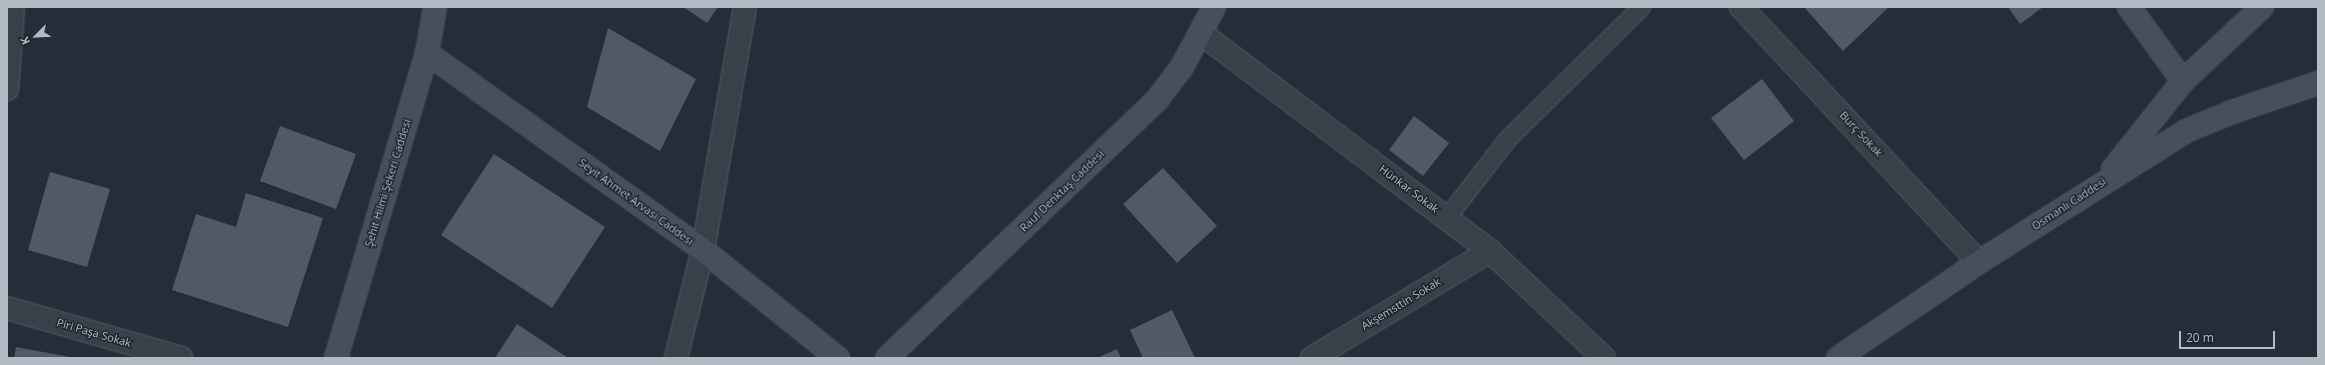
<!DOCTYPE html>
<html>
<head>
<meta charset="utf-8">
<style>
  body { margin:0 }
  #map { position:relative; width:2325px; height:365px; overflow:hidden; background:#252e38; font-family:"Open Sans",sans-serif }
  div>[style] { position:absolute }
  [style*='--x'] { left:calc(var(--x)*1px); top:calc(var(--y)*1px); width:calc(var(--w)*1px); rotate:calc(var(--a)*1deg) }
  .building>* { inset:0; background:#505a66 }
  .roads { filter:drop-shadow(0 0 1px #565e66) drop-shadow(0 0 1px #565e66) }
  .lane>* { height:17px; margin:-8.5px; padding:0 8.5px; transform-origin:8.5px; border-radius:8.5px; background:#384049 }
  .street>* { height:22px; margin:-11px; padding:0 11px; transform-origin:11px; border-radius:11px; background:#384049 }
  .secondary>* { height:22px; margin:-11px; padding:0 11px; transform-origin:11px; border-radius:11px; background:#464f5b }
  span { translate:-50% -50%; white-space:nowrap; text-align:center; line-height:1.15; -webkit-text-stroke:3px #1d252d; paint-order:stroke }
  .street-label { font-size:11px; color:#b3bbc4 }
  .frame { position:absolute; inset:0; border:8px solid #b3bbc4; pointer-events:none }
  .north { position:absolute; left:16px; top:16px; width:40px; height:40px; -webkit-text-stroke:3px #1d252d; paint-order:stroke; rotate:246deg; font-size:11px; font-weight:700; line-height:16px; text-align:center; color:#b3bbc4 }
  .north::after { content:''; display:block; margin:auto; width:14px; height:18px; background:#b3bbc4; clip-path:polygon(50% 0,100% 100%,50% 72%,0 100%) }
  .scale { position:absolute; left:2179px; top:331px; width:96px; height:18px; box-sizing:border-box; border:2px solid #b3bbc4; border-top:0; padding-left:5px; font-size:12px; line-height:14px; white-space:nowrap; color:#b3bbc4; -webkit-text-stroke:3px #1d252d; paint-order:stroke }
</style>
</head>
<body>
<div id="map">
  <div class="building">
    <i style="clip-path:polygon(683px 7px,718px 7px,707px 23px)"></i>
    <i style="clip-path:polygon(1804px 7px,1889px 7px,1843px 51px)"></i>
    <i style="clip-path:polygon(2008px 7px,2043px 7px,2020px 24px)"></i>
    <i style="clip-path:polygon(608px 28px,696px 79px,660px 151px,587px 107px)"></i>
    <i style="clip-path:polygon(1762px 79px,1794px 121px,1744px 160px,1711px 118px)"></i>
    <i style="clip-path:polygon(1414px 116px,1449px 143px,1423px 176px,1389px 150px)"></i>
    <i style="clip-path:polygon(280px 126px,356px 154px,336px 209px,260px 181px)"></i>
    <i style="clip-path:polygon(494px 154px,605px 227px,552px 308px,441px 235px)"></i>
    <i style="clip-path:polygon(1163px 168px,1217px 226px,1177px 263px,1123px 204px)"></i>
    <i style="clip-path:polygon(50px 172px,110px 189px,87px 267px,28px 250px)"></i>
    <i style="clip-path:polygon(246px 193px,323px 218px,288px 327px,172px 290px,196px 214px,236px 227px)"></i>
    <i style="clip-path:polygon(1172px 310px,1195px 358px,1143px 358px,1130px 330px)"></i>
    <i style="clip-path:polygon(517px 324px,568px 358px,495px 358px)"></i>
    <i style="clip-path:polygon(16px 347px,70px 357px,70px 358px,14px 358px)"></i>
    <i style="clip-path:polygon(1117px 349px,1121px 358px,1097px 358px)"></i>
  </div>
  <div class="roads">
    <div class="lane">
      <i style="--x:1446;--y:218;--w:100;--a:-52.3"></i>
      <i style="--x:1507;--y:139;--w:188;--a:-44.6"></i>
    </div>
    <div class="street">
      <i style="--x:1741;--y:7;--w:349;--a:47"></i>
      <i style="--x:1202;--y:34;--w:361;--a:37"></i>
      <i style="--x:1490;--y:251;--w:156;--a:43.2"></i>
      <i style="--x:7;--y:89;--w:82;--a:-85.8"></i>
      <i style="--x:7;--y:308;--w:181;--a:16"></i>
      <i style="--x:676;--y:358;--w:111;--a:-76"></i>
      <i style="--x:703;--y:250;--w:247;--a:-80.2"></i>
      <i style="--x:1312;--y:358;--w:208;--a:-31"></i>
    </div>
    <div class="secondary">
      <i style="--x:2129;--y:7;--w:92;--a:53.9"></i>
      <i style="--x:427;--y:53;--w:339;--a:35.5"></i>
      <i style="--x:703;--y:250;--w:173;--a:38.7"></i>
      <i style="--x:2113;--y:169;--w:112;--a:-51.5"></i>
      <i style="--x:2183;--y:81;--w:108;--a:-43.1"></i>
      <i style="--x:336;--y:358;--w:318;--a:-73.4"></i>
      <i style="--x:427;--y:53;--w:47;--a:-80.1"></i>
      <i style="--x:887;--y:358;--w:372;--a:-43.7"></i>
      <i style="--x:1156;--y:101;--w:43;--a:-52.6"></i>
      <i style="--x:1182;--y:67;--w:68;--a:-61.9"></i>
      <i style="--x:1838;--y:358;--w:171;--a:-34.2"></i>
      <i style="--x:1979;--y:262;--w:245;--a:-32.3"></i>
      <i style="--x:2186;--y:131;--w:50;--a:-22.4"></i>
      <i style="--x:2232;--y:112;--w:91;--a:-18.6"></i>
    </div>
  </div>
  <div class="street-label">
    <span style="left:1861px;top:134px;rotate:47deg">Burç Sokak</span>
    <span style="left:388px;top:183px;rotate:-73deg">Şehit Hilmi Şekeri Caddesi</span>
    <span style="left:1409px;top:189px;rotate:37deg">Hünkar Sokak</span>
    <span style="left:1062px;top:191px;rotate:-44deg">Rauf Denktaş Caddesi</span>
    <span style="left:636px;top:202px;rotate:36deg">Seyit Ahmet Arvasi Caddesi</span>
    <span style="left:2069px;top:204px;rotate:-33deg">Osmanlı Caddesi</span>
    <span style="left:1401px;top:304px;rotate:-31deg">Akşemsttin Sokak</span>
    <span style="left:94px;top:333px;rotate:16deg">Piri Paşa Sokak</span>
  </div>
  <div class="frame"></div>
  <div class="north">K</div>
  <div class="scale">20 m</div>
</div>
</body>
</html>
